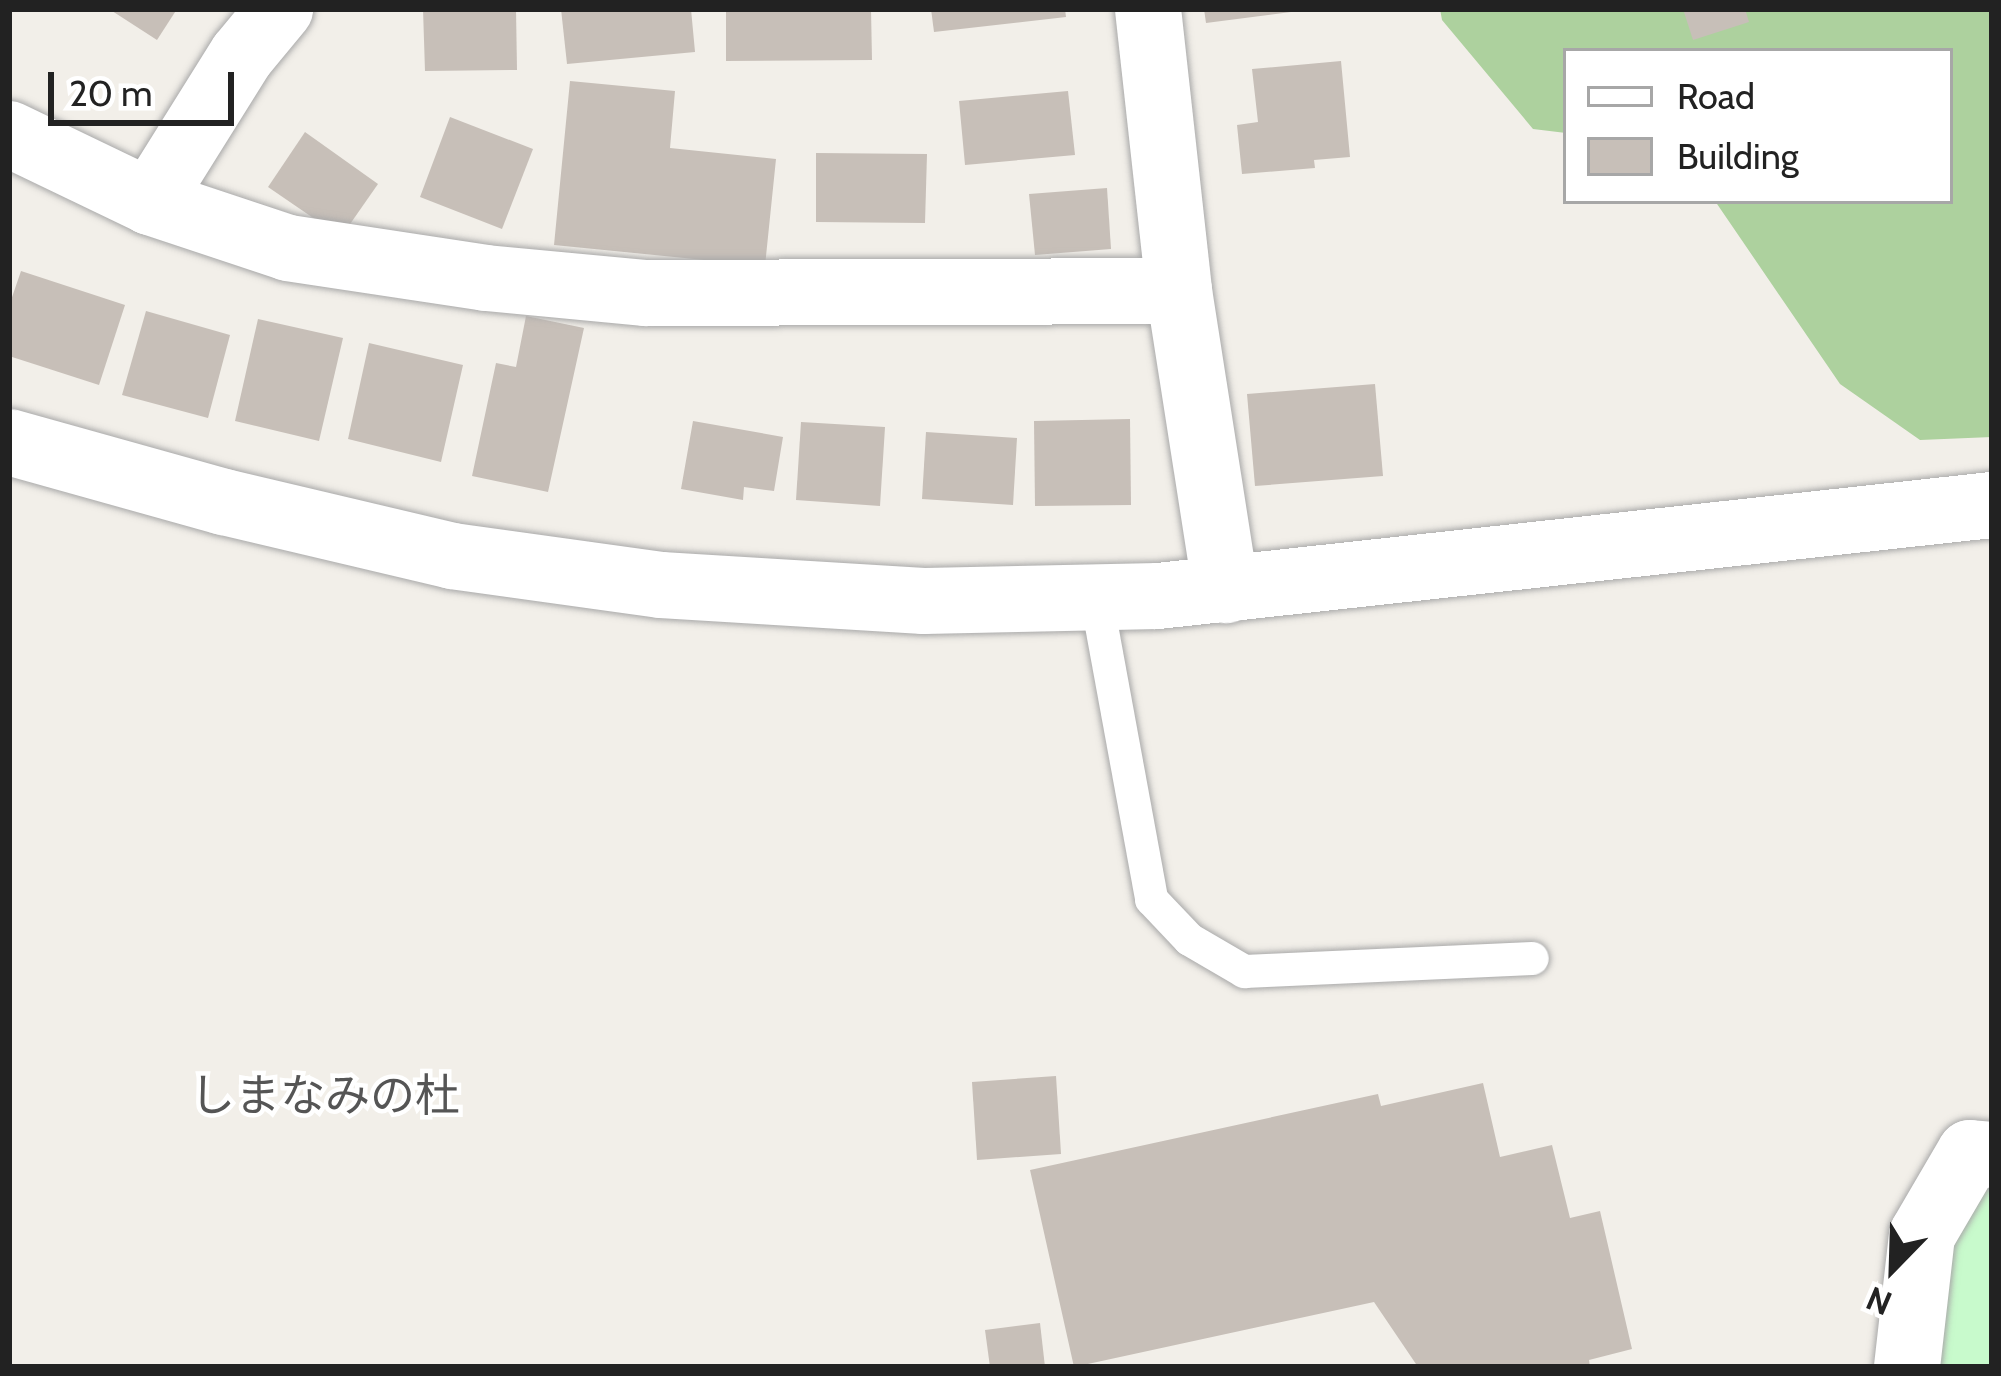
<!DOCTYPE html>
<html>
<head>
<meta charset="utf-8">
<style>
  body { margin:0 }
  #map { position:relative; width:2001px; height:1376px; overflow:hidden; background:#f2efe9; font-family:Cabin,"Noto Sans JP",sans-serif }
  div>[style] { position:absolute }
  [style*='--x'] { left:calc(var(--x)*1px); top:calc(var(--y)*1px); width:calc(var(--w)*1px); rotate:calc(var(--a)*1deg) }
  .forest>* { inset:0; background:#add19e }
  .park>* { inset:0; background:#c8facc }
  .building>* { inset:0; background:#c7bfb8 }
  .roads { filter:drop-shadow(0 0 3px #a9a9a9) drop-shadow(0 0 3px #a9a9a9) }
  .service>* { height:33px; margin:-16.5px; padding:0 16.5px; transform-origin:16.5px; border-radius:16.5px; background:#fff }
  .minor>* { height:66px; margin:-33px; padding:0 33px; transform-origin:33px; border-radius:33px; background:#fff }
  .tertiary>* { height:66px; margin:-33px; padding:0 33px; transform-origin:33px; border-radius:33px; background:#fff }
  span { translate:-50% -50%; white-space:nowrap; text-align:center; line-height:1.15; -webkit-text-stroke:9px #fff; paint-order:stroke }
  .quarter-label { font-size:45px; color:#555 }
  .frame { position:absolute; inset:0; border:12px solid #222; pointer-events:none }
  .legend { position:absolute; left:1563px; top:48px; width:390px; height:156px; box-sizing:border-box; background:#fff; border:3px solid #a7a7a7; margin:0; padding:15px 21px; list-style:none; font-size:36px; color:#222 }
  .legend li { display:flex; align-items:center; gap:24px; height:60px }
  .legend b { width:60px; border:3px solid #a7a7a7 }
  .north { position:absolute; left:1833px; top:1208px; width:120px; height:120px; -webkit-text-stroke:9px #fff; paint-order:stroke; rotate:203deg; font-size:33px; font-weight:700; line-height:48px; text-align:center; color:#222 }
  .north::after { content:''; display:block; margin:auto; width:42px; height:54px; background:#222; clip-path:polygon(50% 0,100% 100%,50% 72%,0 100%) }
  .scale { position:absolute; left:48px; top:72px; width:186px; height:54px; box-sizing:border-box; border:6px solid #222; border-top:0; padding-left:15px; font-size:36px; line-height:42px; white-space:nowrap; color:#222; -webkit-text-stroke:9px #fff; paint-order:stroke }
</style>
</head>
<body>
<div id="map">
  <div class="forest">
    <i style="clip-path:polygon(1440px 9px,1992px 9px,1992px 437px,1920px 440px,1840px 384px,1715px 201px,1950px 201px,1950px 51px,1566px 51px,1566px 133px,1533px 129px,1442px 20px)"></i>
  </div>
  <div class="park">
    <i style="clip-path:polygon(1992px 1155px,1992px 1367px,1907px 1367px,1922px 1235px)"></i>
  </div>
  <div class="building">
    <i style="clip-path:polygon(109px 9px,177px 9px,157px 40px)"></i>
    <i style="clip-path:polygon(423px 9px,516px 9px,517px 70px,425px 71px)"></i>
    <i style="clip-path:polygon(561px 9px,691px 9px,695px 52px,567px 64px)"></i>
    <i style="clip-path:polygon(726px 9px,871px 9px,872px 60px,726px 61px)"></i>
    <i style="clip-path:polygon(931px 9px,1065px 9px,1066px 17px,934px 32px)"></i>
    <i style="clip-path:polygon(1204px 9px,1290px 9px,1291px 12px,1206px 23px)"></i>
    <i style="clip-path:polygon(1683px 9px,1745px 9px,1749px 22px,1693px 40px)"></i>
    <i style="clip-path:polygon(1341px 61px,1350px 157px,1314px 160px,1315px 168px,1242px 174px,1237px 125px,1258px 122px,1252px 69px)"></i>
    <i style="clip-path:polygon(570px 81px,675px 91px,670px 148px,776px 159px,765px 266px,554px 245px)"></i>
    <i style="clip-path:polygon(1068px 91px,1075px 155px,965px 165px,959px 101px)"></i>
    <i style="clip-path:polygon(450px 117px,533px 149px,502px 229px,420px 197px)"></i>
    <i style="clip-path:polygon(305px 132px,378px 184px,341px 237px,268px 187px)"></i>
    <i style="clip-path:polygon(816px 153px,927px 154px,925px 223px,816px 222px)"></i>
    <i style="clip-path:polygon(1107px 188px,1111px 249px,1035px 255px,1029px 194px)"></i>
    <i style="clip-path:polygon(21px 271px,125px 305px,99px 385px,9px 356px,9px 306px)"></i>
    <i style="clip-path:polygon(146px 311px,230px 335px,208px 418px,122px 395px)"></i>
    <i style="clip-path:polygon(526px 316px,584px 328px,548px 492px,472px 476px,496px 363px,516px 367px)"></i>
    <i style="clip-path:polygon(258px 319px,343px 338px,319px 441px,235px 421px)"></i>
    <i style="clip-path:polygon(369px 343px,463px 365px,441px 462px,348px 439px)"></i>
    <i style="clip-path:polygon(1375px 384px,1383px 476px,1255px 486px,1247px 394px)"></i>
    <i style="clip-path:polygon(1130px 419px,1131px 505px,1035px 506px,1034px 421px)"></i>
    <i style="clip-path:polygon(693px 421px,783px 437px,774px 491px,744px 487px,743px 500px,681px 489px)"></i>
    <i style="clip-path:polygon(801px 422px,885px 427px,880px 506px,796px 500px)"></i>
    <i style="clip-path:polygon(926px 432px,1017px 438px,1013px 505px,922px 499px)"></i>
    <i style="clip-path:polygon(1056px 1076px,1061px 1154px,977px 1160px,972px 1082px)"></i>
    <i style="clip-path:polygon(1483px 1083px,1500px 1157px,1552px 1145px,1570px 1218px,1600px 1211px,1632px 1349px,1589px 1360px,1590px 1367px,1418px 1367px,1374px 1302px,1074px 1367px,1030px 1170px,1378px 1094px,1381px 1106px)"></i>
    <i style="clip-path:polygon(1040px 1323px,1045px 1367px,990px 1367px,985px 1330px)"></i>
  </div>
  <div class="roads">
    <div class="service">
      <i style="--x:1096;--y:598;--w:306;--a:79.6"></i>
      <i style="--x:1151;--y:899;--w:55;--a:46.5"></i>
      <i style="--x:1189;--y:939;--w:64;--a:30.2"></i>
      <i style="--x:1244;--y:971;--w:288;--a:-2.6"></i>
    </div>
    <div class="minor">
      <i style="--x:1148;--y:9;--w:284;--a:83.7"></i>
      <i style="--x:1179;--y:291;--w:303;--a:81.1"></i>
      <i style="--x:9;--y:134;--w:157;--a:25.7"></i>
      <i style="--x:150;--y:202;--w:145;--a:18.4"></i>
      <i style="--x:288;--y:248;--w:200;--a:8.6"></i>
      <i style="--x:486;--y:278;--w:161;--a:5.4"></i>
      <i style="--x:646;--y:293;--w:533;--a:-0.21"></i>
      <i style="--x:150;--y:202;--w:173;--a:-58"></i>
      <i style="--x:242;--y:55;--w:60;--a:-50.4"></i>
      <i style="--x:1907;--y:1367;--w:133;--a:-83.5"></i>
      <i style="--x:1922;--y:1235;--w:95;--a:-59.7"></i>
      <i style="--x:1970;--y:1153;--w:22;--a:5"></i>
    </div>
    <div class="tertiary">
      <i style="--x:9;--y:442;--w:223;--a:15.6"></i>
      <i style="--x:224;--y:502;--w:234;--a:13.3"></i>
      <i style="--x:452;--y:556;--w:211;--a:7.9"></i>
      <i style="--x:661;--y:585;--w:263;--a:3.5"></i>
      <i style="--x:924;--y:601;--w:234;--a:-1.2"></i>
      <i style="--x:1158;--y:596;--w:839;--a:-6.23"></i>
    </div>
  </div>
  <div class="quarter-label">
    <span style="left:325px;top:1096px">しまなみの杜</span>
  </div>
  <div class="frame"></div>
  <ul class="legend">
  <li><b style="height:15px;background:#fff"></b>Road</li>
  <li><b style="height:33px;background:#c7bfb8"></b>Building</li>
  </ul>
  <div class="north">N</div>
  <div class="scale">20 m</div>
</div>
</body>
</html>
